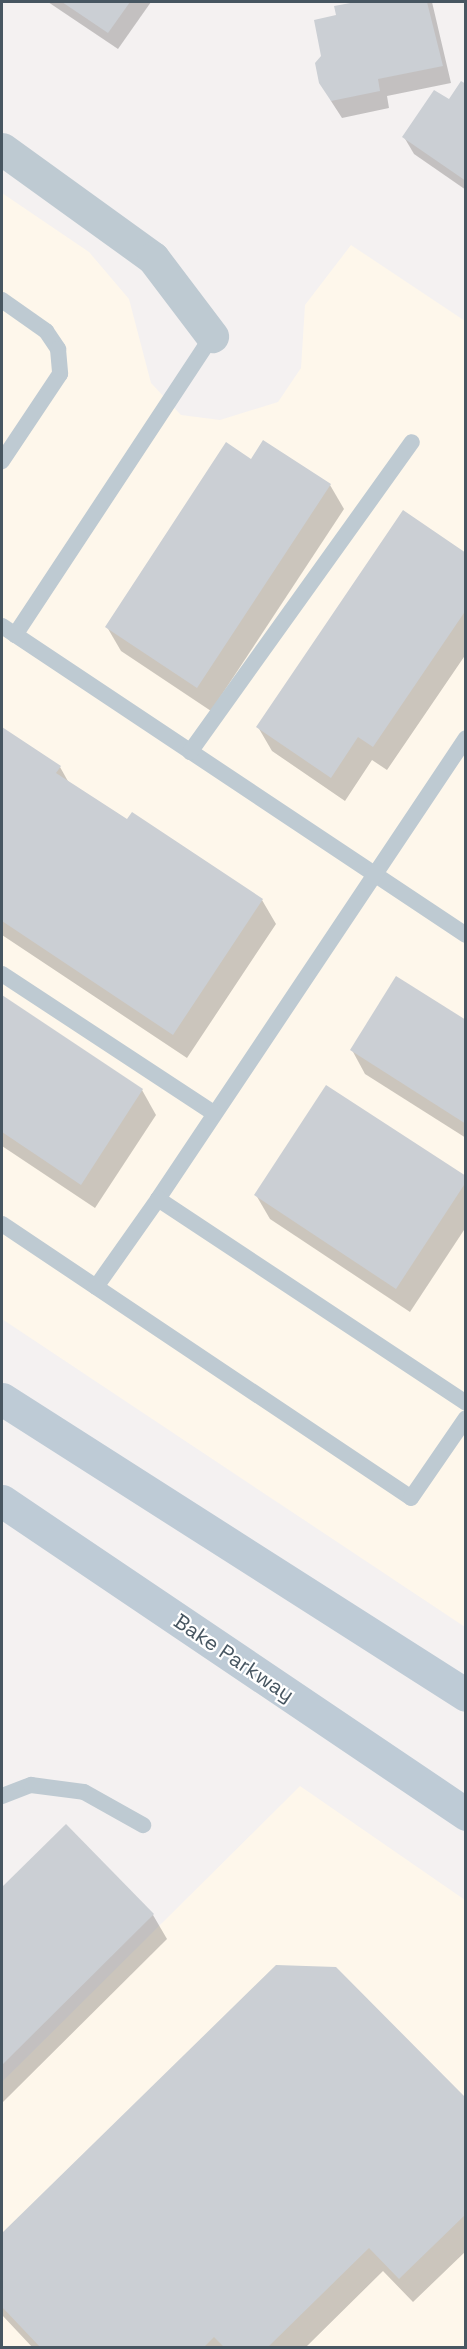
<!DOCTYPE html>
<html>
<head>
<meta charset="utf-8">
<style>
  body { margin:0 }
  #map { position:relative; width:467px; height:2349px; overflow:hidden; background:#f4f1f1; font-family:"Space Grotesk",sans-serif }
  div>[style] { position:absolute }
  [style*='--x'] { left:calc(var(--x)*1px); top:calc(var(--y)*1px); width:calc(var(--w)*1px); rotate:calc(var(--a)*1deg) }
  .commercial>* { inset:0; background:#fef7eb }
  .shadow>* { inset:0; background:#0003 }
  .building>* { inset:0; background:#cbcfd4 }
  .lane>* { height:16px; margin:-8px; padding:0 8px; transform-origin:8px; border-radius:8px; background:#becad2 }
  .street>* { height:33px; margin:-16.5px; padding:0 16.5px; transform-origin:16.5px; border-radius:16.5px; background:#becad2 }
  .secondary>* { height:33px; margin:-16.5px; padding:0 16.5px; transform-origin:16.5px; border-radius:16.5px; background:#becbd6 }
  span { translate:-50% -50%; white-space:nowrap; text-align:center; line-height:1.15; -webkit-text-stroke:4.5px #fff; paint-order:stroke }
  .street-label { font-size:21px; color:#475661 }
  .frame { position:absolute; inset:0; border:3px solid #475661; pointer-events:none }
</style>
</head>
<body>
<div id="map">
  <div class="commercial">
    <i style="clip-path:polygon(2px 193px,89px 252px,129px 299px,151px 383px,181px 415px,220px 420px,278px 402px,301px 368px,305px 305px,351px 245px,465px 321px,465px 1627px,2px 1319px)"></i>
    <i style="clip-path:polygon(300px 1786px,465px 1900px,465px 2347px,2px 2348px,2px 2082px)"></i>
  </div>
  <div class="shadow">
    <i style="clip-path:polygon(48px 2px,151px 2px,118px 49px)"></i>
    <i style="clip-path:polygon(363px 2px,432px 2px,451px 83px,387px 96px,389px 108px,342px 118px,331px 101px,322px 57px,337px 16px,336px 7px)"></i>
    <i style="clip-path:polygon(466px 86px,466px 190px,414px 154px,404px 137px)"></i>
    <i style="clip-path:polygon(251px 461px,330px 485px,344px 509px,211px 711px,121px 651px,107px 627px)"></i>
    <i style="clip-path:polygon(466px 555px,466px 654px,387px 770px,372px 760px,345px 801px,272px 751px,258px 727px)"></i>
    <i style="clip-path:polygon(2px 728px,60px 767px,69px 783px,127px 822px,262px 900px,276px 924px,187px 1058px,2px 935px)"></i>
    <i style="clip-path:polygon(2px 997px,142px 1090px,156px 1115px,95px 1208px,2px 1146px)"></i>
    <i style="clip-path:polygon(466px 1022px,466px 1138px,365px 1074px,352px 1050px)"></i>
    <i style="clip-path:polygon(466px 1178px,466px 1227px,410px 1312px,270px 1219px,256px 1195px)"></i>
    <i style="clip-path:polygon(66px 1826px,153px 1915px,167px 1939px,2px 2103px,2px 1889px)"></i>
    <i style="clip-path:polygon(277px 1966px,466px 2100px,466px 2251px,413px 2302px,383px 2271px,305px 2348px,33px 2348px,2px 2315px,2px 2235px)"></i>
  </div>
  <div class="building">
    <i style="clip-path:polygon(62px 2px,130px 2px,108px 33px)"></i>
    <i style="clip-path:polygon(356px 2px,427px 2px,443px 66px,378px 79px,380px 91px,331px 101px,319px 83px,315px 63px,321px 56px,314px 20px,336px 15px,334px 6px)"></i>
    <i style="clip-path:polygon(461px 81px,466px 84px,466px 181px,402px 137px,434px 90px,449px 99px)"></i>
    <i style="clip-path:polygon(263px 440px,331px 484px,197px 688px,105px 627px,226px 442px,251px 459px)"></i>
    <i style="clip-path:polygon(403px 510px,466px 553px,466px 610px,373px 747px,358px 737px,331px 778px,256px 727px)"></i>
    <i style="clip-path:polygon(2px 727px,61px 766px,56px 773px,127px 819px,132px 812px,263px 899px,173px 1035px,2px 921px)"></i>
    <i style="clip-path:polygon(396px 976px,466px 1020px,466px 1124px,350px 1050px)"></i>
    <i style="clip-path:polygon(2px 995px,143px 1089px,81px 1185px,2px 1132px)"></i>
    <i style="clip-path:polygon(326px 1085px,466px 1176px,466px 1182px,396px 1289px,254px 1195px)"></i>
    <i style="clip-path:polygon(66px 1824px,154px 1914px,2px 2065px,2px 1887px)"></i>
    <i style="clip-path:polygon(276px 1965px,336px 1967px,466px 2098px,466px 2214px,399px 2279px,369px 2248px,267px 2348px,225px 2348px,214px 2337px,203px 2348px,41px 2348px,2px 2307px,2px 2233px)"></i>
  </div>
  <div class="lane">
    <i style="--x:2;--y:300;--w:54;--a:35.2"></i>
    <i style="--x:46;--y:331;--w:22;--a:56"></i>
    <i style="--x:58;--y:349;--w:25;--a:85"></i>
    <i style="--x:60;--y:374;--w:105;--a:123.7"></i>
    <i style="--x:2;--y:626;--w:557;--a:33.66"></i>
    <i style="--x:15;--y:635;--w:358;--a:-56.6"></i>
    <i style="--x:466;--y:738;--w:554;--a:123.75"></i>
    <i style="--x:158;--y:1199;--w:369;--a:33.5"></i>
    <i style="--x:190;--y:752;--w:381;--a:-54.4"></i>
    <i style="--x:2;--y:974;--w:254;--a:33.3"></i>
    <i style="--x:2;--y:1224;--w:492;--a:33.8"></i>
    <i style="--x:411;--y:1498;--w:97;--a:-55.5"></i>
    <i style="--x:96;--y:1287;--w:108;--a:-54.8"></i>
    <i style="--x:2;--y:1796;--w:31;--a:-21"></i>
    <i style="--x:31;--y:1785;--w:53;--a:7.5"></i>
    <i style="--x:84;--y:1792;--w:68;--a:29.2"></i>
  </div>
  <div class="street">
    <i style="--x:2;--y:149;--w:186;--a:35.8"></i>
    <i style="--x:153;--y:258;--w:98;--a:52.9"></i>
  </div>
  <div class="secondary">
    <i style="--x:2;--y:1399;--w:550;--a:32.54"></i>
    <i style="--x:2;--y:1501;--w:560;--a:34"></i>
  </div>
  <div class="street-label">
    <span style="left:234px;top:1658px;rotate:34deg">Bake Parkway</span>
  </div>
  <div class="frame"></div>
</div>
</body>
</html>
